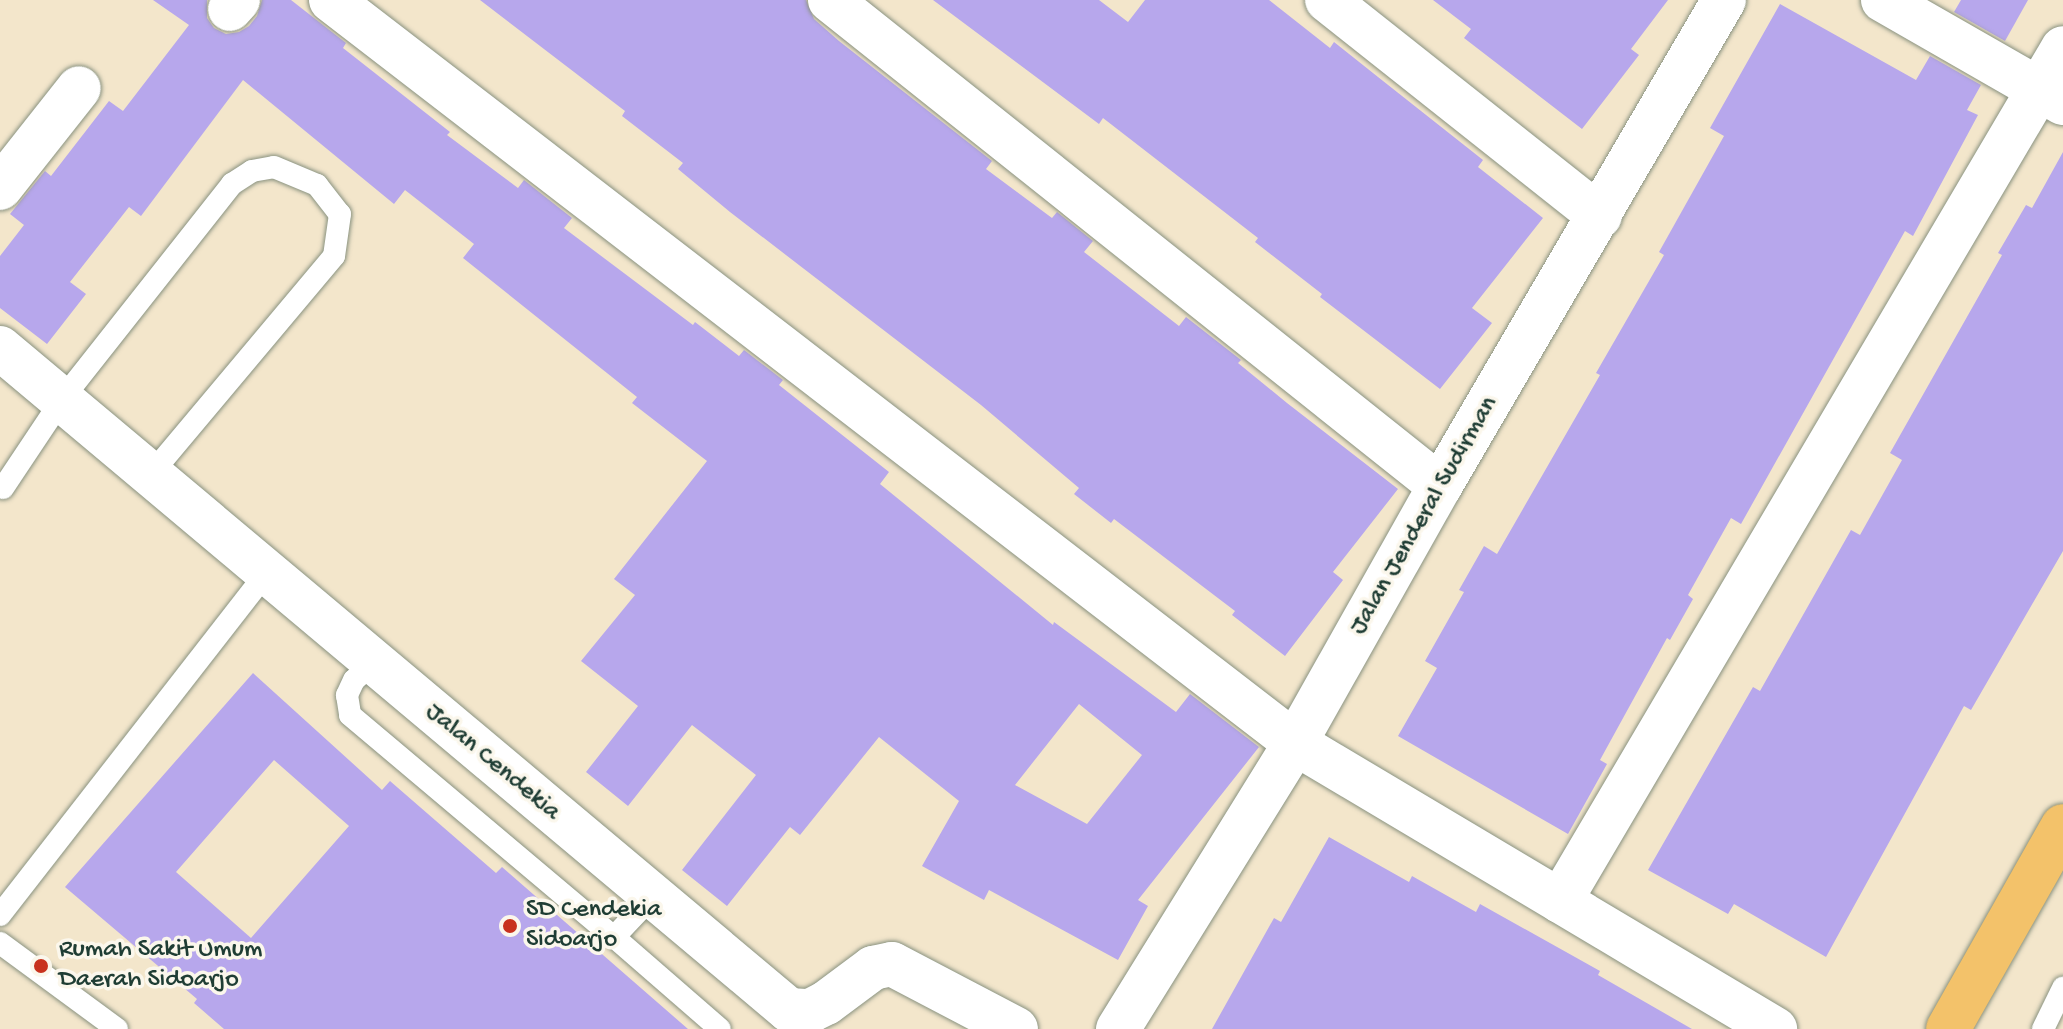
<!DOCTYPE html>
<html>
<head>
<meta charset="utf-8">
<style>
  body { margin:0 }
  #map { position:relative; width:2063px; height:1029px; overflow:hidden; background:#f3e6cb; font-family:"Gochi Hand",sans-serif }
  div>[style] { position:absolute }
  [style*='--x'] { left:calc(var(--x)*1px); top:calc(var(--y)*1px); width:calc(var(--w)*1px); rotate:calc(var(--a)*1deg) }
  .building>* { inset:0; background:#b7a7ec }
  .roads { filter:drop-shadow(0 0 2px #899280) drop-shadow(0 0 2px #899280) }
  .service>* { height:22px; margin:-11px; padding:0 11px; transform-origin:11px; border-radius:11px; background:#fff }
  .minor>* { height:44px; margin:-22px; padding:0 22px; transform-origin:22px; border-radius:22px; background:#fff }
  .trunk>* { height:44px; margin:-22px; padding:0 22px; transform-origin:22px; border-radius:22px; background:#f3c26a }
  .dots>* { width:22px; height:22px; translate:-50% -50%; box-sizing:border-box; border:4px solid #fbf7ec; border-radius:50% }
  span { translate:-50% -50%; white-space:nowrap; text-align:center; line-height:1.15; -webkit-text-stroke:7px #fbf7ec; paint-order:stroke }
  .street-label { font-size:26px; color:#1f3d34 }
  .poi-label { font-size:26px; color:#1f3d34 }
  .left { translate:0 -50%; text-align:left }
</style>
</head>
<body>
<div id="map">
  <div class="building">
    <i style="clip-path:polygon(evenodd,153px 0,207px 0,207px 18px,214px 28px,226px 34px,239px 32px,249px 26px,257px 16px,262px 0,291px 0,346px 43px,343px 48px,450px 132px,447px 135px,518px 188px,524px 180px,572px 218px,564px 228px,693px 325px,695px 322px,739px 356px,744px 350px,783px 380px,779px 385px,889px 472px,880px 484px,1053px 625px,1054px 622px,1176px 712px,1190px 694px,1259px 747px,1138px 900px,1148px 906px,1118px 960px,989px 890px,984px 900px,922px 866px,959px 801px,879px 737px,800px 835px,790px 827px,727px 906px,682px 870px,756px 775px,692px 725px,628px 806px,586px 772px,638px 706px,581px 661px,635px 595px,614px 579px,707px 461px,632px 403px,637px 397px,463px 258px,474px 244px,405px 190px,394px 204px,243px 80px,141px 216px,129px 207px,70px 282px,86px 294px,47px 344px,0 308px,0 256px,24px 225px,10px 214px,45px 171px,51px 176px,109px 101px,123px 111px,189px 25px,153px 0,1079px 704px,1142px 755px,1087px 824px,1015px 785px,1079px 704px)"></i>
    <i style="clip-path:polygon(480px 0,806px 0,814px 19px,839px 41px,992px 161px,986px 169px,1052px 218px,1057px 212px,1093px 241px,1084px 252px,1179px 326px,1186px 317px,1241px 360px,1238px 363px,1287px 403px,1398px 489px,1333px 572px,1343px 580px,1285px 656px,1232px 615px,1235px 611px,1114px 519px,1111px 523px,1074px 494px,1079px 488px,981px 405px,730px 212px,678px 169px,683px 163px,622px 116px,625px 111px)"></i>
    <i style="clip-path:polygon(933px 0,1099px 0,1128px 22px,1145px 0,1269px 0,1330px 48px,1334px 42px,1378px 77px,1483px 160px,1478px 167px,1543px 218px,1472px 308px,1492px 323px,1440px 389px,1320px 297px,1322px 294px,1255px 242px,1258px 238px,1103px 118px,1099px 124px)"></i>
    <i style="clip-path:polygon(1433px 0,1668px 0,1631px 49px,1639px 55px,1582px 129px,1464px 38px,1471px 29px)"></i>
    <i style="clip-path:polygon(1961px 0,2028px 0,2005px 41px,1954px 12px)"></i>
    <i style="clip-path:polygon(1780px 4px,1916px 80px,1930px 56px,1981px 85px,1967px 110px,1978px 115px,1913px 236px,1905px 231px,1741px 524px,1731px 518px,1688px 595px,1693px 599px,1670px 640px,1667px 638px,1600px 760px,1607px 764px,1568px 834px,1398px 736px,1437px 668px,1425px 661px,1464px 592px,1459px 590px,1484px 546px,1497px 554px,1600px 375px,1596px 373px,1664px 255px,1659px 252px,1724px 136px,1710px 128px)"></i>
    <i style="clip-path:polygon(2063px 152px,2063px 551px,1971px 710px,1964px 706px,1826px 957px,1734px 904px,1728px 914px,1648px 870px,1753px 687px,1760px 691px,1851px 530px,1860px 535px,1902px 460px,1890px 453px,2002px 255px,1998px 253px,2026px 205px,2032px 208px)"></i>
    <i style="clip-path:polygon(evenodd,253px 673px,382px 790px,390px 781px,496px 873px,502px 867px,688px 1029px,224px 1029px,194px 1003px,197px 999px,65px 887px,253px 673px,274px 760px,349px 826px,251px 938px,176px 872px,274px 760px)"></i>
    <i style="clip-path:polygon(1329px 837px,1409px 882px,1412px 876px,1476px 912px,1480px 904px,1600px 971px,1598px 975px,1692px 1029px,1212px 1029px,1274px 918px,1281px 922px)"></i>
  </div>
  <div class="roads">
    <div class="service">
      <i style="--x:3;--y:488;--w:108;--a:-56.3"></i>
      <i style="--x:63;--y:398;--w:273;--a:-51.7"></i>
      <i style="--x:232;--y:184;--w:24;--a:-33"></i>
      <i style="--x:252;--y:171;--w:22;--a:-10"></i>
      <i style="--x:274;--y:167;--w:47;--a:22.7"></i>
      <i style="--x:317;--y:185;--w:37;--a:52"></i>
      <i style="--x:340;--y:214;--w:42;--a:98.1"></i>
      <i style="--x:334;--y:256;--w:283;--a:130"></i>
      <i style="--x:373;--y:663;--w:25;--a:138"></i>
      <i style="--x:354;--y:680;--w:17;--a:115"></i>
      <i style="--x:347;--y:695;--w:20;--a:81"></i>
      <i style="--x:350;--y:715;--w:345;--a:40.1"></i>
      <i style="--x:652;--y:897;--w:55;--a:133.5"></i>
      <i style="--x:614;--y:937;--w:140;--a:41"></i>
      <i style="--x:0;--y:915;--w:433;--a:-52.1"></i>
      <i style="--x:0;--y:943;--w:145;--a:36.3"></i>
      <i style="--x:2043;--y:1029;--w:46;--a:-64"></i>
    </div>
    <div class="minor">
      <i style="--x:331;--y:0;--w:1217;--a:37.62"></i>
      <i style="--x:1295;--y:743;--w:559;--a:30.79"></i>
      <i style="--x:830;--y:0;--w:780;--a:38.55"></i>
      <i style="--x:1327;--y:0;--w:348;--a:38.4"></i>
      <i style="--x:1883;--y:0;--w:207;--a:29.8"></i>
      <i style="--x:230;--y:9;--w:12;--a:-48"></i>
      <i style="--x:0;--y:188;--w:127;--a:-51.7"></i>
      <i style="--x:0;--y:348;--w:1030;--a:40"></i>
      <i style="--x:789;--y:1010;--w:21;--a:3"></i>
      <i style="--x:810;--y:1011;--w:18;--a:-27"></i>
      <i style="--x:826;--y:1003;--w:59;--a:-36.7"></i>
      <i style="--x:873;--y:968;--w:19;--a:-12"></i>
      <i style="--x:892;--y:964;--w:140;--a:27.7"></i>
      <i style="--x:1560;--y:901;--w:990;--a:-59.47"></i>
      <i style="--x:1118;--y:1029;--w:336;--a:-58.2"></i>
      <i style="--x:1295;--y:743;--w:295;--a:-60.6"></i>
      <i style="--x:1440;--y:486;--w:563;--a:-59.7"></i>
    </div>
    <div class="trunk">
      <i style="--x:1948;--y:1029;--w:233;--a:-60.5"></i>
    </div>
  </div>
  <div class="dots">
    <i style="left:510px;top:926px;background:#c8321e"></i>
    <i style="left:41px;top:966px;background:#c8321e"></i>
  </div>
  <div class="street-label">
    <span style="left:1425px;top:516px;rotate:-60deg">Jalan Jenderal Sudirman</span>
    <span style="left:492px;top:763px;rotate:40deg">Jalan Cendekia</span>
  </div>
  <div class="poi-label">
    <span class="left" style="left:526px;top:926px">SD Cendekia<br>Sidoarjo</span>
    <span class="left" style="left:59px;top:966px">Rumah Sakit Umum<br>Daerah Sidoarjo</span>
  </div>
</div>
</body>
</html>
